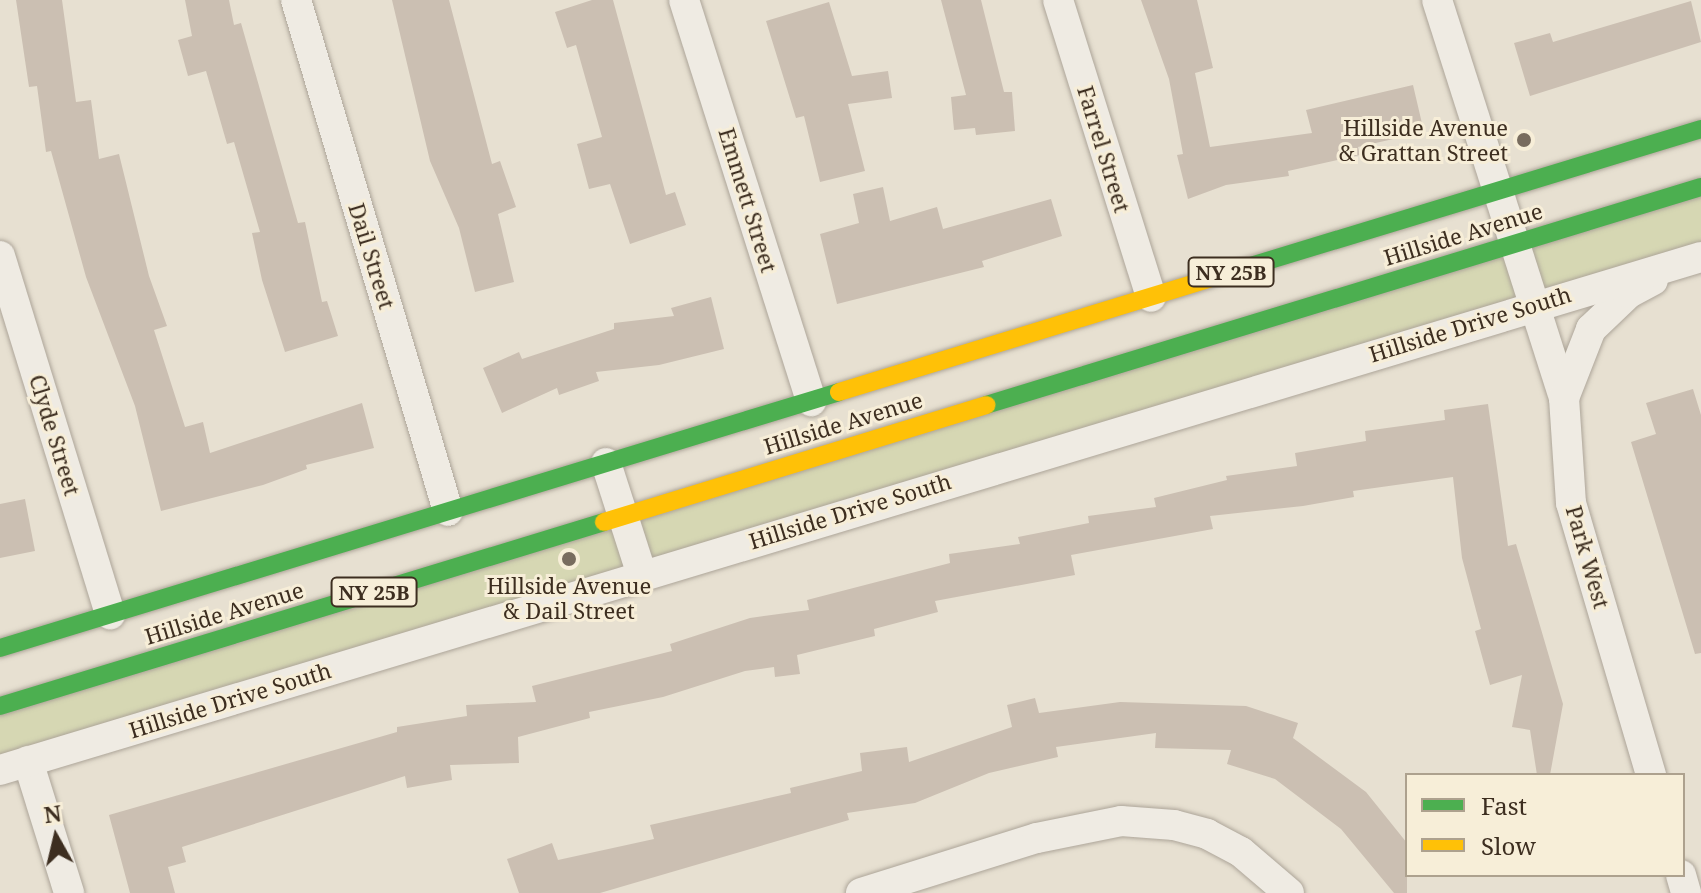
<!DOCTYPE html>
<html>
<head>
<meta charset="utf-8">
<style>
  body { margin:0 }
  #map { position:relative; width:1701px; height:893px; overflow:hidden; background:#e7e0d1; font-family:"Noto Serif",serif }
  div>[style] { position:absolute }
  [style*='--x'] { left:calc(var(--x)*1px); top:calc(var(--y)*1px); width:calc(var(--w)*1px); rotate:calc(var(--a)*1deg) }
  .green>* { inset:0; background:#d6d7b3 }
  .building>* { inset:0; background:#cbbfb2 }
  .roads { filter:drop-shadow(0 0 2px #ada599) drop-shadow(0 0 2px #ada599) }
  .street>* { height:30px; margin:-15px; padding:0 15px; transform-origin:15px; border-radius:15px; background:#efebe3 }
  .fast>* { height:18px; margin:-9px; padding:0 9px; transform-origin:9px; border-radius:9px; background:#4caf50 }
  .slow>* { height:18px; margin:-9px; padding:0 9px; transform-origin:9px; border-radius:9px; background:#ffc107 }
  .dots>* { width:22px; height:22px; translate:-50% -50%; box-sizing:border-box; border:4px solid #f7eed8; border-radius:50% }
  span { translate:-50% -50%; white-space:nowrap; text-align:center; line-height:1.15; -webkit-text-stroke:6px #f7eed8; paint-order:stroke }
  .shield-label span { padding:2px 6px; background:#f7eed8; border:2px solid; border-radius:6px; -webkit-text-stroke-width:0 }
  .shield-label { font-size:20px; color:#3d2e20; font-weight:700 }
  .poi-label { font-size:22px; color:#3d2e20 }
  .right { translate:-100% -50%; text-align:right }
  .street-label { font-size:22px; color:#3d2e20 }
  .legend { position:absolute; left:1405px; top:773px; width:280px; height:104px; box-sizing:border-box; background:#f7eed8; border:2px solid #ada18e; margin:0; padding:10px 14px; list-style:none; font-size:24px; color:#3d2e20 }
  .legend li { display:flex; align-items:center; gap:16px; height:40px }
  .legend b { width:40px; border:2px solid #ada18e }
  .north { position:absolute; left:16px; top:797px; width:80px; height:80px; -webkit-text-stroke:6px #f7eed8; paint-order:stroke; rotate:352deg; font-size:22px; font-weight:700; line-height:32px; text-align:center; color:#3d2e20 }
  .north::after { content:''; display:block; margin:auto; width:28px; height:36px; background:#3d2e20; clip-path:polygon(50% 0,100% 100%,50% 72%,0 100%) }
</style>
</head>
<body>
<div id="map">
  <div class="green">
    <i style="clip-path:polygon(1701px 187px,1701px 257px,0 770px,0 706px)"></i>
  </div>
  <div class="building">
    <i style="clip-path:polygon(16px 0,62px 0,76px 102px,91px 100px,99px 159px,119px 154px,149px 276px,167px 326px,154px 330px,185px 427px,203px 422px,210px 453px,362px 403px,374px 448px,306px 465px,307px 469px,263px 485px,161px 511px,135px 406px,86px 277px,51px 151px,46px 152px,37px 86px,29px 87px)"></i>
    <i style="clip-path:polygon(185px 0,229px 0,234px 25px,241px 23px,298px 223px,305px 222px,322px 302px,327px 301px,338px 336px,285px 352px,262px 280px,252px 233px,260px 232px,234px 142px,227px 144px,206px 71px,188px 76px,178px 40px,192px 36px)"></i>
    <i style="clip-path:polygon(392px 0,449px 0,492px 164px,500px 161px,516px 207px,498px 214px,514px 282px,475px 292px,459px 228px,430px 161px)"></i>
    <i style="clip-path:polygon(592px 0,613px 0,666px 195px,675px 192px,686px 225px,630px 244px,610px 184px,589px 189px,577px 144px,602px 137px,576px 45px,567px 48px,555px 12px)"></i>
    <i style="clip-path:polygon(941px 0,981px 0,1004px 92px,1012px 92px,1015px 131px,976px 135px,975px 128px,954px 130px,951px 97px,966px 95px)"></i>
    <i style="clip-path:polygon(1141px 0,1197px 0,1213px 68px,1195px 73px,1210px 147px,1312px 133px,1306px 110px,1413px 85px,1424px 132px,1358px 147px,1360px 155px,1288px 171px,1289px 176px,1226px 185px,1188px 199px,1177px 155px,1183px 154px,1169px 79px)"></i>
    <i style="clip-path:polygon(1691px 1px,1701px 42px,1530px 96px,1514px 43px,1550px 33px,1553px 42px)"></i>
    <i style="clip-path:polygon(829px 2px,852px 76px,888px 71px,892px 98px,848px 104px,865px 171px,820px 182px,804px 116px,796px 118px,766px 21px)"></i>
    <i style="clip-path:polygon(883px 187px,890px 221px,937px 207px,943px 229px,1051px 199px,1062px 236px,982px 261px,984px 267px,837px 304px,820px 234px,859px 223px,853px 194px)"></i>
    <i style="clip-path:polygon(711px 297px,724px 349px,659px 365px,596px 372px,599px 381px,559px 395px,557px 388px,502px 413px,483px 368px,519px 352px,522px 359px,614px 329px,614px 323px,674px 316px,671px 308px)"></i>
    <i style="clip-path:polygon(1693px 389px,1701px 415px,1701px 653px,1695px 654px,1631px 442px,1656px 434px,1646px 403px)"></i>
    <i style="clip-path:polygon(1488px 404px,1508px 546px,1516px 544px,1563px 704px,1550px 775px,1537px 775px,1530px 730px,1512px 727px,1522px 675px,1490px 685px,1475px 631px,1481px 629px,1462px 558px,1453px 477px,1353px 491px,1354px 497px,1303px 506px,1210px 516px,1213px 529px,1071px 555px,1075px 575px,935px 601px,938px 612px,874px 629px,875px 636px,797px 655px,800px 674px,775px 677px,774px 667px,745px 671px,663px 697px,589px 712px,590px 718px,518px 737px,519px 763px,450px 765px,452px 780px,407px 788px,405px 776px,182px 847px,186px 862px,168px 867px,175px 893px,130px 893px,109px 815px,397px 732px,397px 727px,467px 716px,466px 705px,536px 702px,532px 686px,672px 651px,670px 644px,750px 618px,809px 610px,807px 600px,950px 563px,949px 554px,1020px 544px,1018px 537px,1089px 523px,1088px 516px,1156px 507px,1154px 498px,1227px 480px,1226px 476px,1297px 466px,1295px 453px,1366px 441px,1365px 431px,1445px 420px,1444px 410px)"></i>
    <i style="clip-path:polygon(25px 499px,35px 551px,0 558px,0 504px)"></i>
    <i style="clip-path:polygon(1035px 698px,1039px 713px,1120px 702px,1246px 706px,1298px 723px,1293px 738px,1366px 792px,1407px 843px,1407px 893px,1394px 893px,1341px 829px,1275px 779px,1227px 764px,1231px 750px,1155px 748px,1156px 733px,1056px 747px,1058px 757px,989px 773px,915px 803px,847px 813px,849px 820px,600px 893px,519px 893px,507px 859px,552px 843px,558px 860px,654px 839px,650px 825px,791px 793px,790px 788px,862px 771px,860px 753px,907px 747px,909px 762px,1012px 727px,1007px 705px)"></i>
  </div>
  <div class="roads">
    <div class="street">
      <i style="--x:296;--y:0;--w:533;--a:73.43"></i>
      <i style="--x:684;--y:0;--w:421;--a:72.4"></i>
      <i style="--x:1058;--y:0;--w:311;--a:72.6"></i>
      <i style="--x:1437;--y:0;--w:418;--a:72.3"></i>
      <i style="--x:1564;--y:398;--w:105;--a:86.2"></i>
      <i style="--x:1571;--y:503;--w:284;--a:73.6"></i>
      <i style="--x:0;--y:256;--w:375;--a:72.9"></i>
      <i style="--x:1564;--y:398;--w:74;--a:-68.6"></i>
      <i style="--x:1591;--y:329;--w:52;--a:-43.5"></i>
      <i style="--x:1629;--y:293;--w:27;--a:-28"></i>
      <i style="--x:606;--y:463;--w:118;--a:72.2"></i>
      <i style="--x:28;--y:761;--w:138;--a:72.7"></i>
      <i style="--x:0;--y:770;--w:1777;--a:-16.78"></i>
      <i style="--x:1681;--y:875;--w:19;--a:74"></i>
      <i style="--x:861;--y:893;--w:184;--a:-17.4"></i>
      <i style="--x:1037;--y:838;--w:86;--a:-11.4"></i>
      <i style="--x:1121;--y:821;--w:53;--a:4.3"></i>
      <i style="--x:1174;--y:825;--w:34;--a:15"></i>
      <i style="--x:1207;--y:834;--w:38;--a:28"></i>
      <i style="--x:1241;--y:852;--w:63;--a:40.5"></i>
    </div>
    <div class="fast">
      <i style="--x:1211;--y:278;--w:512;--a:-16.91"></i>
      <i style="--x:986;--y:405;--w:747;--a:-16.96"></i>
      <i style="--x:0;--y:648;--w:877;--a:-16.97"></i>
      <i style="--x:0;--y:706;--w:631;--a:-16.94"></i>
    </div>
    <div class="slow">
      <i style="--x:839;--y:392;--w:389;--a:-17"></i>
      <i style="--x:604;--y:522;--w:400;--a:-17"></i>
    </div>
  </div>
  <div class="dots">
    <i style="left:1524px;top:140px;background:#786c5e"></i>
    <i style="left:569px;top:559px;background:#786c5e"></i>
  </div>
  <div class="shield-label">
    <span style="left:1231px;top:272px">NY 25B</span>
    <span style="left:374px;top:592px">NY 25B</span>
  </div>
  <div class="poi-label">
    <span class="right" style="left:1508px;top:140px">Hillside Avenue<br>&amp; Grattan Street</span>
    <span style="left:569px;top:598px">Hillside Avenue<br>&amp; Dail Street</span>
  </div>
  <div class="street-label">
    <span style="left:1104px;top:149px;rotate:73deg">Farrel Street</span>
    <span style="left:748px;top:200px;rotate:73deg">Emmett Street</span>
    <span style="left:1463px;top:234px;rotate:-17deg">Hillside Avenue</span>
    <span style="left:372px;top:256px;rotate:73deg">Dail Street</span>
    <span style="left:1470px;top:324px;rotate:-17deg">Hillside Drive South</span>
    <span style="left:843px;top:423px;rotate:-17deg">Hillside Avenue</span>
    <span style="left:55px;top:435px;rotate:73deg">Clyde Street</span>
    <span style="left:850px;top:511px;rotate:-17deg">Hillside Drive South</span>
    <span style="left:1588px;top:557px;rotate:74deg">Park West</span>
    <span style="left:224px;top:613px;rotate:-17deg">Hillside Avenue</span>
    <span style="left:230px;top:700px;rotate:-17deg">Hillside Drive South</span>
  </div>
  <ul class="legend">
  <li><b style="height:10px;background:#4caf50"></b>Fast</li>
  <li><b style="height:10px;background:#ffc107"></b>Slow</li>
  </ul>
  <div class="north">N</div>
</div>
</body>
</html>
